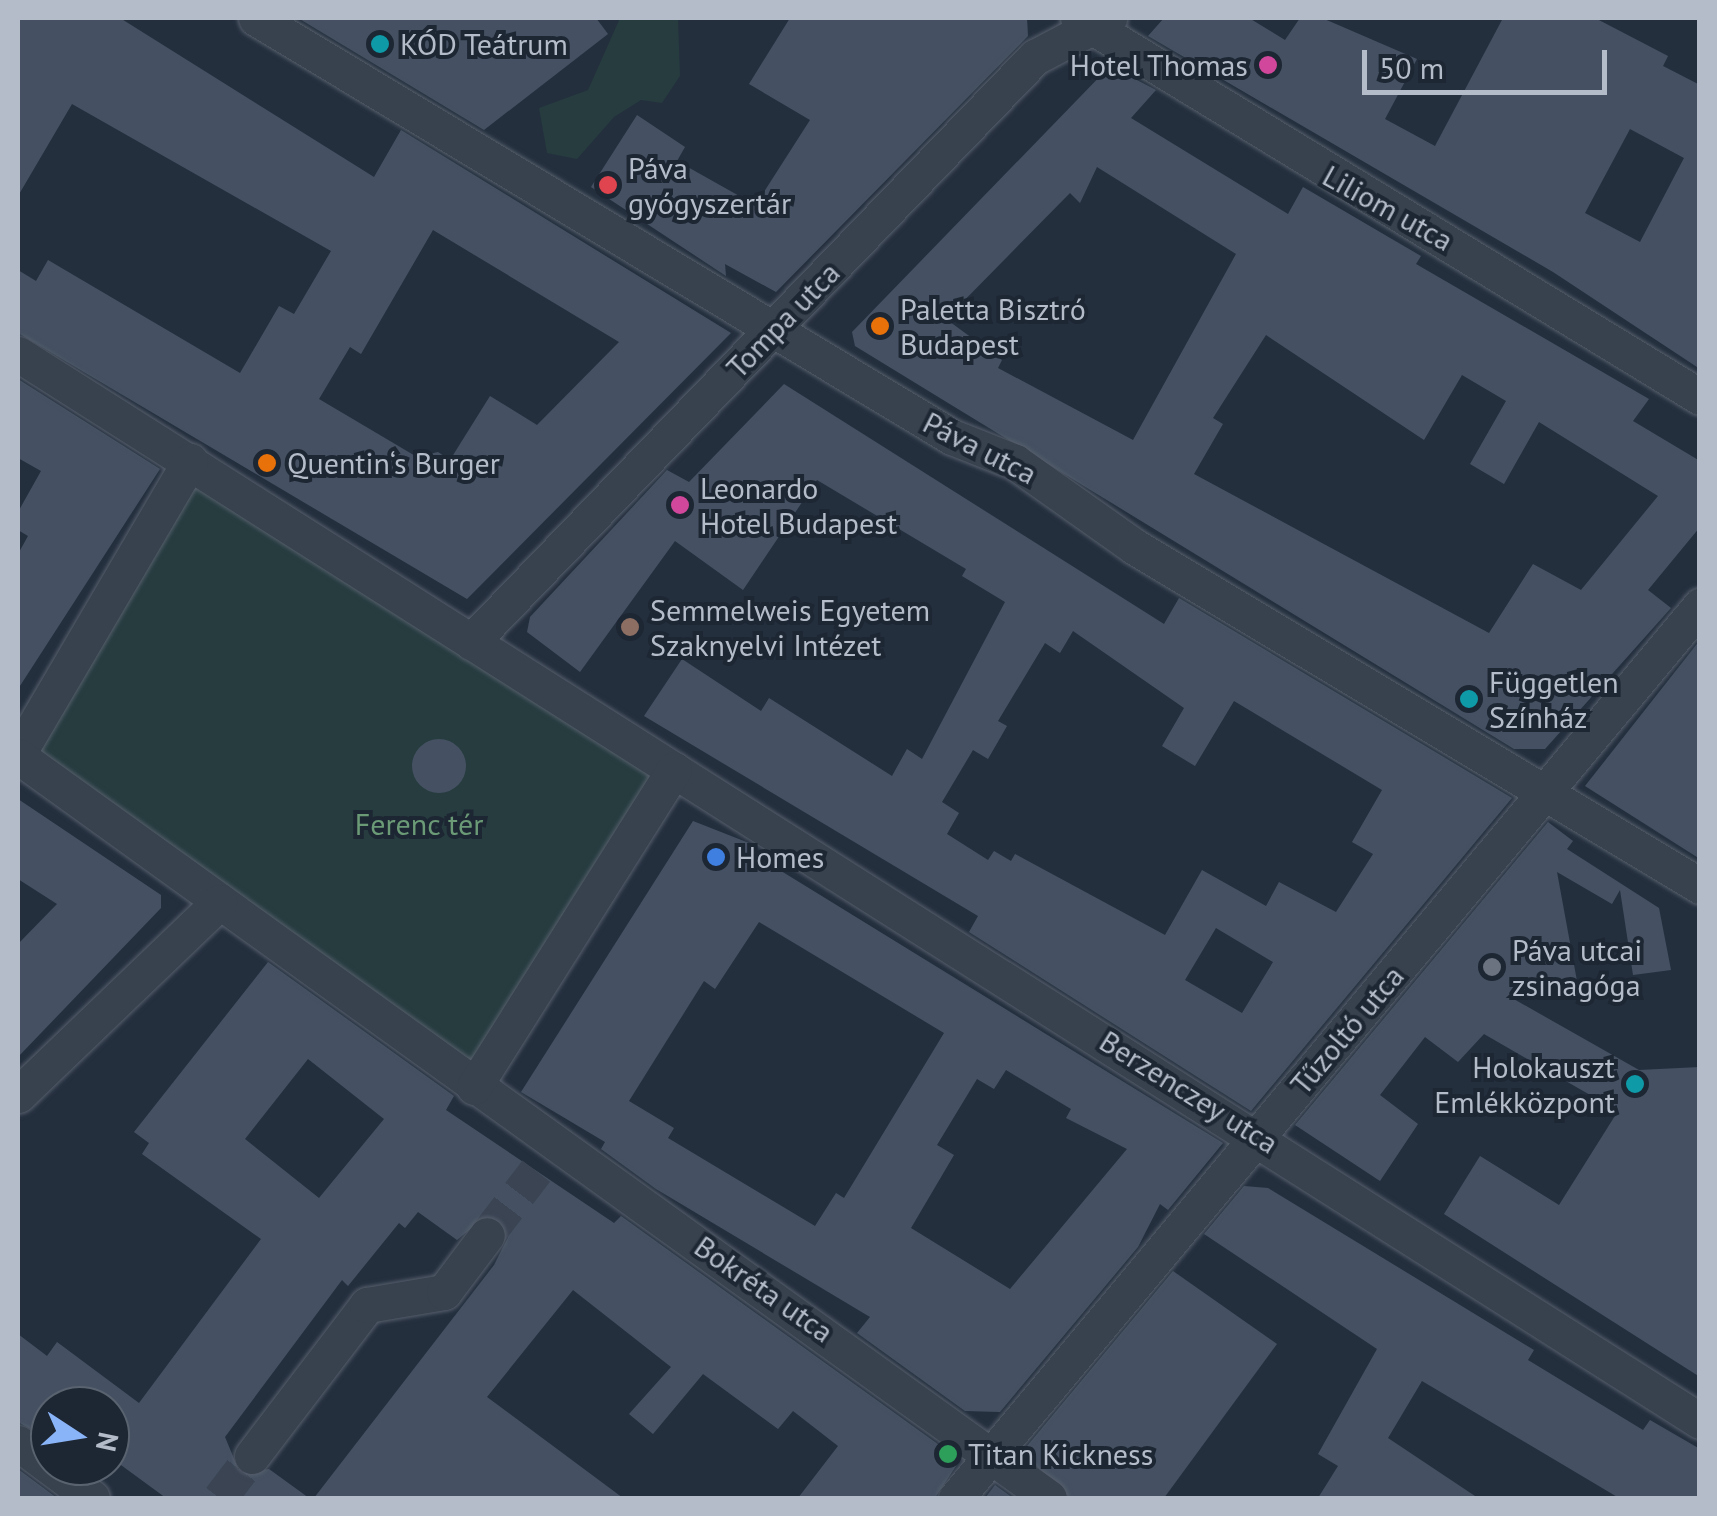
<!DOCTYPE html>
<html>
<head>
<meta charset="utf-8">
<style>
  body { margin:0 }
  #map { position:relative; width:1717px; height:1516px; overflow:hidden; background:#242f3e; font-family:"PT Sans",sans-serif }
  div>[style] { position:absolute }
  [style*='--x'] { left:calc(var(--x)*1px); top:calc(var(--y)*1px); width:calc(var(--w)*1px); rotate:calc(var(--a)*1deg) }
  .green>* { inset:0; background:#263c3f }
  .building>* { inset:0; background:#455162 }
  .round { border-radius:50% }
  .street-tunnel>* { height:35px; margin-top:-17.5px; transform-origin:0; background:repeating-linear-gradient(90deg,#3a4453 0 35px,transparent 0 53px) }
  .roads { filter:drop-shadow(0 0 2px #565f6c) drop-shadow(0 0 2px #565f6c) }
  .street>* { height:35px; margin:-17.5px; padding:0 17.5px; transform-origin:17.5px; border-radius:17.5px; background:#38414e }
  .dots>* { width:28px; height:28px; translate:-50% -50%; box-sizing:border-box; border:5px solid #1d2633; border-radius:50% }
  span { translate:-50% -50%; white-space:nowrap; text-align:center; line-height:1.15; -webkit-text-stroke:8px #1d2633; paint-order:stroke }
  .poi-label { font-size:30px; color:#b4bcc9 }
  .left { translate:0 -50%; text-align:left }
  .right { translate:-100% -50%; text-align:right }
  .street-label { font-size:30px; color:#b4bcc9 }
  .park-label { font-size:30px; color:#6b9a76 }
  .frame { position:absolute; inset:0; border:20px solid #b4bcc9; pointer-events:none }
  .north { position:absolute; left:30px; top:1386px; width:100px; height:100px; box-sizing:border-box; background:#1d2633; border:2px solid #59626f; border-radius:50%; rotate:102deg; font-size:28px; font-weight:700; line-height:40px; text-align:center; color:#b4bcc9 }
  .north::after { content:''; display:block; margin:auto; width:35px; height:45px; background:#8ab4f8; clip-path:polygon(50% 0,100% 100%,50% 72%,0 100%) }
  .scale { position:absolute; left:1362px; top:50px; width:245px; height:45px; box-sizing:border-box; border:5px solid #b4bcc9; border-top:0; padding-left:12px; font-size:30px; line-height:35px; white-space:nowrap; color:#b4bcc9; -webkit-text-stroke:8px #1d2633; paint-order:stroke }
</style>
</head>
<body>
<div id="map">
  <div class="green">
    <i style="clip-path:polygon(620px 18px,678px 18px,680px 76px,662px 103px,641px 100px,614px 117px,577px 159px,547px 153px,539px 108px,588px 90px)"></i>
    <i style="clip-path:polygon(190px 461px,674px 770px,474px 1087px,18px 753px)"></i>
  </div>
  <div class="building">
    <i style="clip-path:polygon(evenodd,18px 18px,120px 18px,374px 177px,401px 130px,731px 333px,467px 599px,18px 333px,18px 270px,36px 281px,48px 260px,240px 373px,279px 306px,294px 314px,331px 251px,72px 104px,18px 196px,18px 18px,433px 230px,619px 342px,537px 425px,490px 396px,450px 460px,438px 452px,417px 457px,319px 399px,350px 347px,361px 354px,433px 230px)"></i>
    <i style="clip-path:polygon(298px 18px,596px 18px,608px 34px,484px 130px)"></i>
    <i style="clip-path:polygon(790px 18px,1027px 18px,1028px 36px,776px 292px,725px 264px,726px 276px,591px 187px,637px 115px,685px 147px,677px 161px,750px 202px,760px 198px,810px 120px,749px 84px)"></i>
    <i style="clip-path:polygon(evenodd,1164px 18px,1249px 18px,1285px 40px,1300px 18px,1322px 18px,1417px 59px,1385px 119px,1435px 146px,1503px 18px,1595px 18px,1668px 56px,1663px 66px,1700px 85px,1700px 369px,1553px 272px,1148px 36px,1164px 18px,1630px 129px,1684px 158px,1640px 242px,1585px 213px,1630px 129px)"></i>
    <i style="clip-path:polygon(evenodd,1110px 66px,1156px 90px,1131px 118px,1288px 214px,1303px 187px,1421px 256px,1416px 264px,1649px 399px,1633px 421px,1700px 461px,1700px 527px,1648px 590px,1671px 608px,1545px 749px,1514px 749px,855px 346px,852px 332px,1110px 66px,1097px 167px,1236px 254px,1133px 440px,998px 368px,1002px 360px,946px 319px,1070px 193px,1080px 203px,1097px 167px,1110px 66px,1266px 335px,1424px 440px,1462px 375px,1506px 401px,1470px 464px,1504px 484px,1539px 422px,1658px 496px,1581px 590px,1533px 564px,1489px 633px,1194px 474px,1223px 424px,1213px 418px,1266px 335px)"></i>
    <i style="clip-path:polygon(18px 379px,160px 469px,18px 689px,18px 554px,28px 536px,18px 530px,18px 512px,41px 471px,18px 458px)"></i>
    <i style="clip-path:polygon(evenodd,784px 384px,1164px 624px,1179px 598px,1512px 798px,1251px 1111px,969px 932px,978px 916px,644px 716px,682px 659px,761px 711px,769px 698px,892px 776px,907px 749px,922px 759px,1005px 602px,962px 576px,966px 569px,817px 480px,743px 590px,675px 541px,580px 672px,527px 632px,530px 617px,667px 470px,689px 482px,784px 384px,1073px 631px,1184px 708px,1162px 746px,1195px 766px,1234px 701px,1382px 790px,1352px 842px,1373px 854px,1336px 912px,1279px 882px,1266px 906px,1202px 870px,1165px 935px,1015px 854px,1011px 861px,994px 851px,988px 860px,947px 834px,959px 813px,942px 802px,973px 750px,988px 759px,1007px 726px,998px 721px,1045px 643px,1060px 653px,1073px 631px,784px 384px,1216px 928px,1273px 962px,1242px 1013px,1185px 980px,1216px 928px)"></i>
    <i style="clip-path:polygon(1700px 640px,1700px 859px,1585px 786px)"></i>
    <i class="round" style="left:412px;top:739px;width:54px;height:54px"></i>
    <i style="clip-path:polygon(18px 799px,161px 895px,161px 908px,18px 1057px,18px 944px,57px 904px,18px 879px)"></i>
    <i style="clip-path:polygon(evenodd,693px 821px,749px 843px,760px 858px,1223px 1143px,1168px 1210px,1160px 1204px,1138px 1247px,1000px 1412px,965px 1411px,857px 1333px,870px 1317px,656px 1189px,601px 1149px,605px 1142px,521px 1092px,693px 821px,759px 922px,944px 1033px,844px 1198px,836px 1193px,815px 1226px,668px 1138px,674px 1128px,629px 1101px,704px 981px,715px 989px,759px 922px,693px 821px,1006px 1070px,1071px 1109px,1066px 1118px,1127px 1149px,1010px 1289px,911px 1228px,954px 1155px,937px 1145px,977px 1079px,994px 1089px,1006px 1070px)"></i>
    <i style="clip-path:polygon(1548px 822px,1573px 841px,1567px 849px,1659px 908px,1671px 970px,1633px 975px,1620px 890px,1612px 904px,1557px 872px,1579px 992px,1512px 998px,1639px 1070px,1700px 1067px,1700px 1377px,1444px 1214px,1480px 1156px,1559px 1205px,1618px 1111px,1484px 1034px,1458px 1062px,1425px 1037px,1380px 1095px,1418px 1124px,1380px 1181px,1295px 1125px)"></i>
    <i style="clip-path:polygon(evenodd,268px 962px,454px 1096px,446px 1110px,614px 1223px,621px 1216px,960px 1460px,935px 1498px,798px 1498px,838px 1446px,793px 1411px,778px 1429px,703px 1374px,653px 1434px,629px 1414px,671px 1367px,573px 1290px,487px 1397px,623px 1498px,314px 1498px,494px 1265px,508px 1237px,489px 1214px,457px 1240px,418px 1212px,405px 1228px,399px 1223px,348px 1286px,342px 1280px,225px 1437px,240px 1473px,269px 1469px,309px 1498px,166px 1498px,110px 1457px,110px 1406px,50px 1406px,50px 1440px,18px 1422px,18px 1334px,47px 1356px,57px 1342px,139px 1403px,261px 1239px,142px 1154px,149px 1143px,134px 1132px,268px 962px,308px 1059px,384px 1119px,319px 1198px,245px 1139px,308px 1059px)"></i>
    <i style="clip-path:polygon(1244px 1186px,1268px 1188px,1534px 1350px,1528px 1360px,1643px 1430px,1650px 1420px,1700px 1449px,1700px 1498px,1619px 1498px,1422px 1381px,1388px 1438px,1478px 1498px,1318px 1498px,1338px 1466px,1318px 1454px,1377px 1349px,1204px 1234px)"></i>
    <i style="clip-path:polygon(1173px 1271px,1277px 1344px,1164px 1498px,1070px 1498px,1022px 1452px)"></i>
    <i style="clip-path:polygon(18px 1469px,57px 1498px,18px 1498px)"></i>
    <i style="clip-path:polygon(995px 1485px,1013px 1498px,985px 1498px)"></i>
  </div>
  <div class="street-tunnel">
    <i style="--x:487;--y:1235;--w:81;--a:-52.6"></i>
    <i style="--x:220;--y:1498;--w:53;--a:-52.7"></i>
  </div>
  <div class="roads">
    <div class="street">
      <i style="--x:256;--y:18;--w:812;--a:31.05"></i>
      <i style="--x:952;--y:437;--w:68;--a:21.6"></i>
      <i style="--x:1015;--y:462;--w:147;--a:35.3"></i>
      <i style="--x:1135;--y:547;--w:659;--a:30.96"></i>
      <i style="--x:1078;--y:18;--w:728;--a:31.35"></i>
      <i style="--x:18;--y:354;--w:1992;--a:32.39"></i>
      <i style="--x:471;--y:642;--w:813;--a:-46.05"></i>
      <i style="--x:1035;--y:57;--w:84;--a:-27.8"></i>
      <i style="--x:18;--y:754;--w:340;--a:-59.6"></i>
      <i style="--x:18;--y:756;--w:1270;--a:35.74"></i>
      <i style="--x:474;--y:1087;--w:375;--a:-57.8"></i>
      <i style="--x:18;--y:1095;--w:279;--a:-43.8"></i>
      <i style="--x:18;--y:1443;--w:92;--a:36.6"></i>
      <i style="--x:252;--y:1456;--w:190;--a:-52.7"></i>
      <i style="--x:367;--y:1305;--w:78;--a:-9.6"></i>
      <i style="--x:444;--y:1292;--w:71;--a:-53"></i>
      <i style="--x:956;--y:1498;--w:1162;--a:-50.17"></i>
    </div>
  </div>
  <div class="dots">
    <i style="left:380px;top:44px;background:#0f9aa8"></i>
    <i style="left:1268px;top:65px;background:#d1479c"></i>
    <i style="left:608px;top:185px;background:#e0444e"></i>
    <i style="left:880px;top:326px;background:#e8710a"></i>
    <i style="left:267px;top:463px;background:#e8710a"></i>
    <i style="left:680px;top:505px;background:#d1479c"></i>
    <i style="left:630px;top:627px;background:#8d6e63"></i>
    <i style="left:1469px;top:699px;background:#0f9aa8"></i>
    <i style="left:716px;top:857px;background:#3f7fe0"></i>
    <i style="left:1492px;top:967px;background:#6b7280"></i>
    <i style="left:1635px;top:1084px;background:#0f9aa8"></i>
    <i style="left:948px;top:1454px;background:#2e9e5b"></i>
  </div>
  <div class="poi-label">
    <span class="left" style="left:400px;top:44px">KÓD Teátrum</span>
    <span class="right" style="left:1248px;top:65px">Hotel Thomas</span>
    <span class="left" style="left:628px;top:185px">Páva<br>gyógyszertár</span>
    <span class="left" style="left:900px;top:326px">Paletta Bisztró<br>Budapest</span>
    <span class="left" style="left:287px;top:463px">Quentin‘s Burger</span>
    <span class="left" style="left:700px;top:505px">Leonardo<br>Hotel Budapest</span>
    <span class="left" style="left:650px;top:627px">Semmelweis Egyetem<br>Szaknyelvi Intézet</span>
    <span class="left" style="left:1489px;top:699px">Független<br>Színház</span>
    <span class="left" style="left:736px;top:857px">Homes</span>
    <span class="left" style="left:1512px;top:967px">Páva utcai<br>zsinagóga</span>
    <span class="right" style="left:1615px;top:1084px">Holokauszt<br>Emlékközpont</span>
    <span class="left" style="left:968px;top:1454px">Titan Kickness</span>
  </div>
  <div class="street-label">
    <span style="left:1388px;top:208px;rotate:29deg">Liliom utca</span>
    <span style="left:783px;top:320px;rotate:-46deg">Tompa utca</span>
    <span style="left:980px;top:448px;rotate:27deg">Páva utca</span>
    <span style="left:1347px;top:1030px;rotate:-50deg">Tűzoltó utca</span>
    <span style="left:1189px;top:1092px;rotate:32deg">Berzenczey utca</span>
    <span style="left:764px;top:1289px;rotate:35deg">Bokréta utca</span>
  </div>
  <div class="park-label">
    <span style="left:419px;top:824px">Ferenc tér</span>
  </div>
  <div class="frame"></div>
  <div class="north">N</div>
  <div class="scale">50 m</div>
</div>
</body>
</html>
